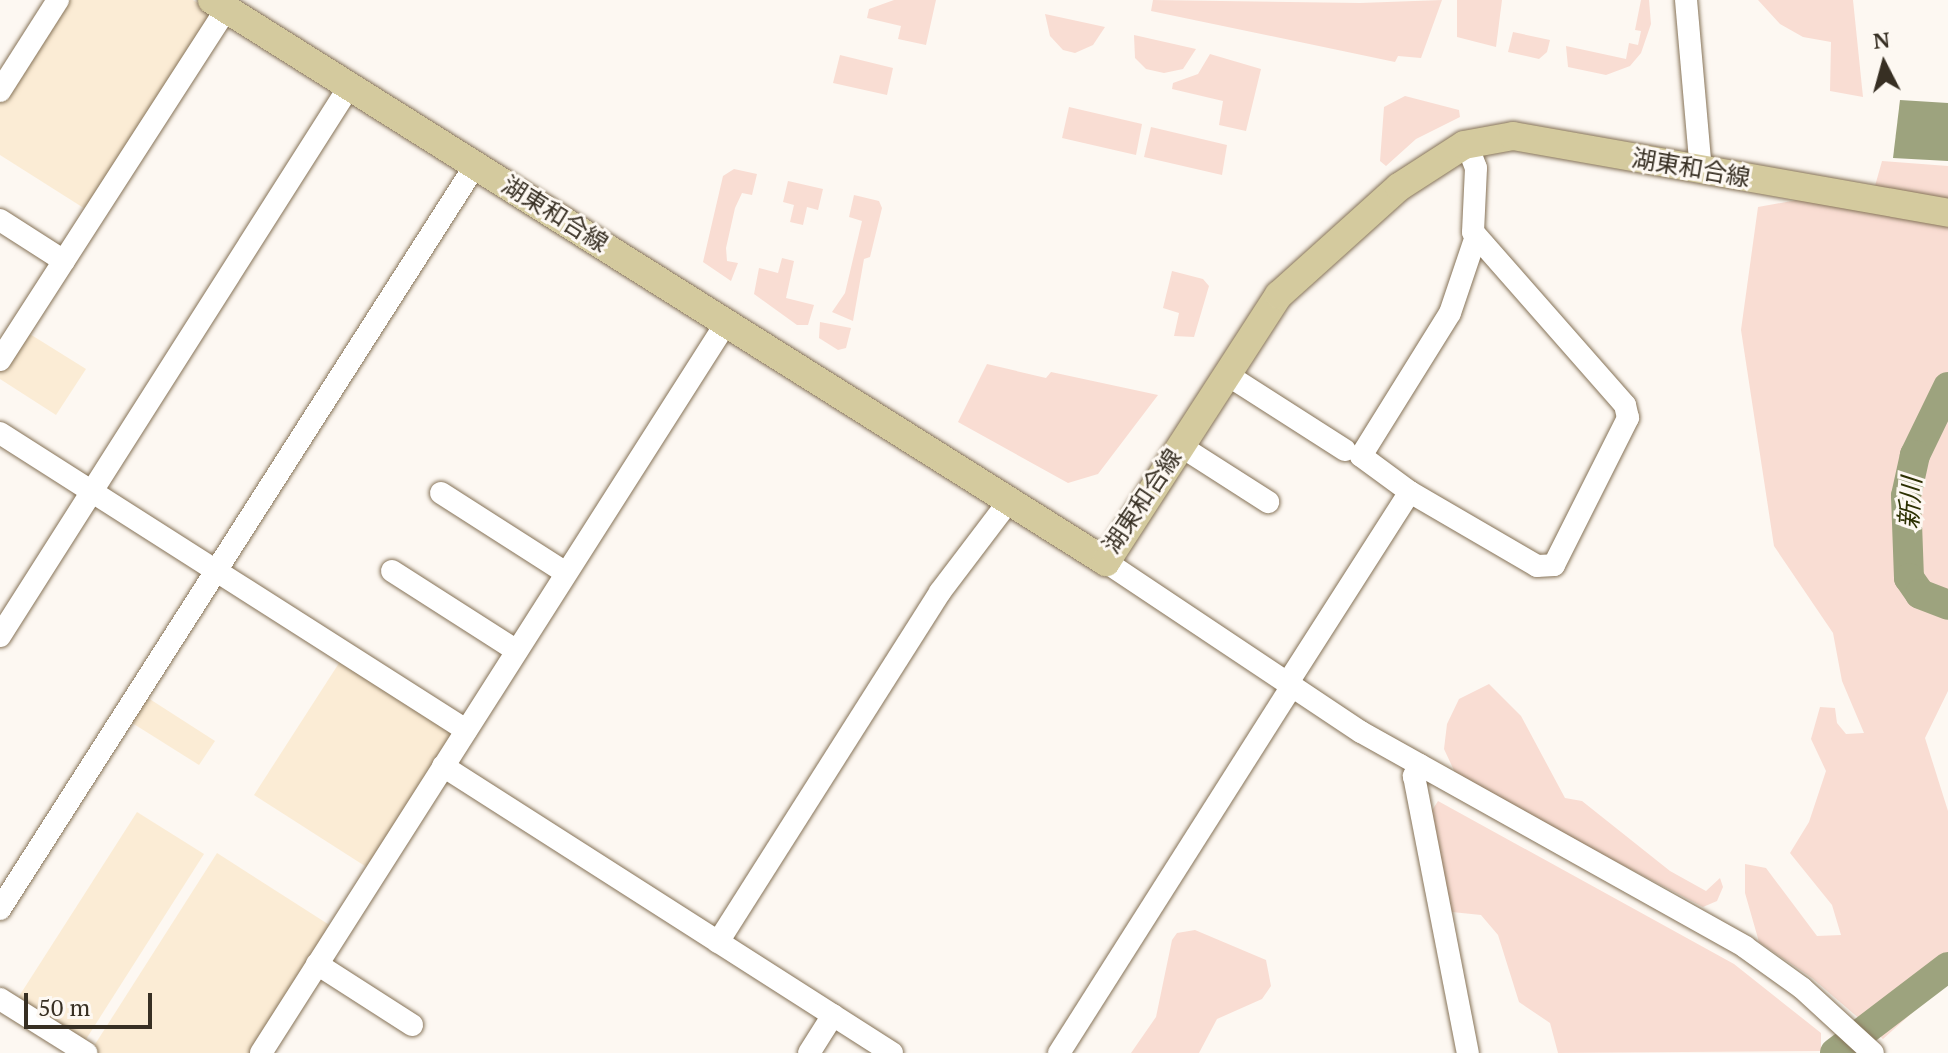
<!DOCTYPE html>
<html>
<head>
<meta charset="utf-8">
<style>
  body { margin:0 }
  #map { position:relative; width:1948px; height:1053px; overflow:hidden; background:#fdf8f2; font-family:"PT Serif","Noto Sans JP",serif }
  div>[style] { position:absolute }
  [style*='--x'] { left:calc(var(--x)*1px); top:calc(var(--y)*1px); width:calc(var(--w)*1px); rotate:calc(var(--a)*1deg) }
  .built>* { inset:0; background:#fbecd5 }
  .green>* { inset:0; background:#f9ddd3 }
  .water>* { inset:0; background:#9da37e }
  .river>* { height:30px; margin:-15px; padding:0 15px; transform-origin:15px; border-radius:15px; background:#9da37e }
  .roads { filter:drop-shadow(0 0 2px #867358) drop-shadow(0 0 2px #867358) }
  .minor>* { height:22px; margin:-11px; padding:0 11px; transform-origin:11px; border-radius:11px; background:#fff }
  .major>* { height:28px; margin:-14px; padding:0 14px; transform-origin:14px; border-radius:14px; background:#d4ca9e }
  span { translate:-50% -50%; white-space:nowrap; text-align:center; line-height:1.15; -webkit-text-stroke:6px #fdf8f2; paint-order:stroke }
  .street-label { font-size:24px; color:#372f23 }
  .water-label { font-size:26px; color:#2c3002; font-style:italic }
  .north { position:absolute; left:1844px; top:24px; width:80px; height:80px; -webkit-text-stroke:6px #fdf8f2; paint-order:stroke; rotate:354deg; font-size:22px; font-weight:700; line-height:32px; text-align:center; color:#372f23 }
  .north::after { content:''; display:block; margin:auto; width:28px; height:36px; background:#372f23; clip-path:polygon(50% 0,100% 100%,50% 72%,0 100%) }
  .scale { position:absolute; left:24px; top:993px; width:128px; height:36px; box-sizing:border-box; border:4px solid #372f23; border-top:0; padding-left:10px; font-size:24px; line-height:28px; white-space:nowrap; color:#372f23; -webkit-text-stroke:6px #fdf8f2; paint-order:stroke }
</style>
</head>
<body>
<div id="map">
  <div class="built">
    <i style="clip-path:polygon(63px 0,193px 0,216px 15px,90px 212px,0 155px,0 98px)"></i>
    <i style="clip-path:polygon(25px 331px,86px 369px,56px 415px,0 379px,0 370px)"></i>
    <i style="clip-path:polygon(341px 660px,454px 732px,368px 868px,254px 795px)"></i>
    <i style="clip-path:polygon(145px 696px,215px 741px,199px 765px,129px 721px)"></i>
    <i style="clip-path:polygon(137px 812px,204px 854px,83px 1044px,16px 1001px)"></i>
    <i style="clip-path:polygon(217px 853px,331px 926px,250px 1053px,98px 1053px,92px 1049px)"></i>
  </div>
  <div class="green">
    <i style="clip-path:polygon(894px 0,936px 0,926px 45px,898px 39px,901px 26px,867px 18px,869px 9px)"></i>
    <i style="clip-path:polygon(1153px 0,1360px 3px,1442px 0,1421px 58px,1398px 56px,1395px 62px,1151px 11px)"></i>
    <i style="clip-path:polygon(1457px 0,1502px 0,1496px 47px,1457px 37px)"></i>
    <i style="clip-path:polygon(1641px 0,1649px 0,1651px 24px,1641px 53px,1630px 66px,1606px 75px,1568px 67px,1566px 46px,1626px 59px,1629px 43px,1638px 45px,1641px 31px,1635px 30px)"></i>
    <i style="clip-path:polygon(1758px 0,1853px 0,1863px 97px,1830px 91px,1831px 42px,1803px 37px,1780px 24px)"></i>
    <i style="clip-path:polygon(1045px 14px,1105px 27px,1093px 45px,1075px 53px,1063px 50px,1050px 36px)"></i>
    <i style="clip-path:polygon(1513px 32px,1550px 40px,1547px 52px,1539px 59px,1508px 52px)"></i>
    <i style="clip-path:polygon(1134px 35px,1196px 49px,1183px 69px,1164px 73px,1146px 69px,1135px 58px)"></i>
    <i style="clip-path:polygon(1210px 54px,1261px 69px,1246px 131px,1219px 125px,1223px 101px,1172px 89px,1173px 83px,1198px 74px)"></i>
    <i style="clip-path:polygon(840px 55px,893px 68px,887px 95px,833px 83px)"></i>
    <i style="clip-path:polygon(1405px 96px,1459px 110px,1460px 117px,1416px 139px,1386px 166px,1380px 161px,1384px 107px)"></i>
    <i style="clip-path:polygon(1069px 107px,1142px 124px,1136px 155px,1062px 138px)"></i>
    <i style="clip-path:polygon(1151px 127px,1227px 145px,1222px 175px,1144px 157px)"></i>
    <i style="clip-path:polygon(1882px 161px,1948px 166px,1948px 691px,1925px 738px,1948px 811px,1948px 972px,1943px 985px,1883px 1039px,1812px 978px,1759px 942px,1745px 893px,1745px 864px,1766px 868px,1817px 936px,1841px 935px,1832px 905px,1790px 853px,1809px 822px,1826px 771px,1811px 739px,1820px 707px,1835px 708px,1837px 723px,1846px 734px,1864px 733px,1842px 681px,1833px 633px,1774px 546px,1741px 330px,1758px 207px,1875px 186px)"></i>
    <i style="clip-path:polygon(734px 169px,757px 174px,752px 195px,742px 193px,735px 208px,726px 248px,727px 261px,738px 263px,731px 281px,703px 262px,723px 176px)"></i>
    <i style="clip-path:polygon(788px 181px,823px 189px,818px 210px,807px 207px,803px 225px,790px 222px,794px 205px,783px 202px)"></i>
    <i style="clip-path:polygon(854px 195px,879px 201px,882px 208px,870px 257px,864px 259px,853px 321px,832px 312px,845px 293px,862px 221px,849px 217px)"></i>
    <i style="clip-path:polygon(782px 258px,794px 261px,786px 298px,814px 305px,808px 325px,797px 325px,754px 294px,759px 268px,778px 273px)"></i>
    <i style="clip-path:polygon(1172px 271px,1203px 279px,1209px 286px,1194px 337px,1174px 336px,1179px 313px,1163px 308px)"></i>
    <i style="clip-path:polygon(820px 322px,851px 328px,846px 348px,838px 350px,819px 338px)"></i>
    <i style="clip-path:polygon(987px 364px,1046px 378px,1051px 372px,1158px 395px,1098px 474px,1068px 483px,958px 422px)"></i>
    <i style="clip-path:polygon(1489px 684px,1521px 716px,1565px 798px,1582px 801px,1670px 871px,1706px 891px,1720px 878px,1723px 887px,1717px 901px,1703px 907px,1458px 779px,1444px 749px,1447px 724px,1459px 699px)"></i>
    <i style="clip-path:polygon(1438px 801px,1734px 964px,1821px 1033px,1821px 1051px,1558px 1053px,1550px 1023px,1519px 1002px,1498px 935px,1481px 915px,1452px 912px,1431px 812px)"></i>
    <i style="clip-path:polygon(1195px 930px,1266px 960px,1271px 986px,1262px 999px,1217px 1019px,1199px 1053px,1131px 1053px,1156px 1017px,1172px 940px,1177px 933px)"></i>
  </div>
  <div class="water">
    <i style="clip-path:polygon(1900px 100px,1948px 103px,1948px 161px,1893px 158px)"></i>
  </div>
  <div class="river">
    <i style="--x:1948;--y:387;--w:76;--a:115.9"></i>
    <i style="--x:1915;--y:455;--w:42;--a:102.4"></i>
    <i style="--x:1906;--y:496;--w:82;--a:87.9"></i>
    <i style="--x:1909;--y:578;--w:19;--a:55"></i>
    <i style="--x:1920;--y:594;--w:30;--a:21"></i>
    <i style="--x:1835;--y:1053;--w:142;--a:-37.3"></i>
  </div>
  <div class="roads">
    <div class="minor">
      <i style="--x:1686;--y:0;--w:171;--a:85"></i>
      <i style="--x:0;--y:91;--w:108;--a:-57.5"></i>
      <i style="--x:0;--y:220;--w:76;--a:32.6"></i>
      <i style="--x:0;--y:360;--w:417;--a:-57.2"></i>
      <i style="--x:1226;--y:374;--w:141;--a:32.6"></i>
      <i style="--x:0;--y:433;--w:553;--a:32.51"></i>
      <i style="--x:1179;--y:445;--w:106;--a:32.6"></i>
      <i style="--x:1410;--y:492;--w:147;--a:30.2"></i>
      <i style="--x:1537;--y:566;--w:17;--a:-3"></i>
      <i style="--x:1554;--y:565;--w:165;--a:-63.3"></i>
      <i style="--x:1628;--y:418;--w:13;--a:-103"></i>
      <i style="--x:1625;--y:405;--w:230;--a:-131.3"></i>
      <i style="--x:1473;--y:232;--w:64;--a:-87.3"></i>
      <i style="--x:1476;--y:168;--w:26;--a:-111"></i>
      <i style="--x:441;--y:493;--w:148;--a:32.6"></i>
      <i style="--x:1106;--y:562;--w:306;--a:33.7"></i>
      <i style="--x:1361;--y:732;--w:440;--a:29.2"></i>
      <i style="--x:1745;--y:947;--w:70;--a:35.7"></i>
      <i style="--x:1802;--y:988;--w:96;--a:42.5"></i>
      <i style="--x:392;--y:571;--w:148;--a:32.6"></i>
      <i style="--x:0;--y:636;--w:651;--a:-57.56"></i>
      <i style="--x:1287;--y:684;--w:228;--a:-57.4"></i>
      <i style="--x:1410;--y:492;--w:61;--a:-143.7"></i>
      <i style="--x:1361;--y:456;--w:168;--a:-58.1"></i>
      <i style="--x:1450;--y:313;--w:81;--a:-71.3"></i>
      <i style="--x:1420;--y:765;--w:13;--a:119"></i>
      <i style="--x:1414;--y:776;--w:282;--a:79"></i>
      <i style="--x:443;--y:766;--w:533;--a:32.59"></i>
      <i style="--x:0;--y:909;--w:884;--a:-57.42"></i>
      <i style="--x:718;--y:942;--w:414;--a:-57.6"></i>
      <i style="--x:940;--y:592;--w:114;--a:-52.8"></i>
      <i style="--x:317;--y:964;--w:113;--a:32.7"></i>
      <i style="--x:0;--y:999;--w:102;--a:32.1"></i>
      <i style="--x:261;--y:1053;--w:866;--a:-57.5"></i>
      <i style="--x:809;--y:1053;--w:45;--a:-57.7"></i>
      <i style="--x:1059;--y:1053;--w:433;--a:-57.6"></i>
    </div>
    <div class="major">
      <i style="--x:212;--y:0;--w:1056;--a:32.15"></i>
      <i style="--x:1106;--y:562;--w:318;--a:-57.1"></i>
      <i style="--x:1279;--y:295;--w:161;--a:-42"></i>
      <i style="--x:1399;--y:187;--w:77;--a:-32.9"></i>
      <i style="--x:1464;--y:145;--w:50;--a:-10.4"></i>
      <i style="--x:1513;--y:136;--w:442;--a:10"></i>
    </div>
  </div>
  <div class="street-label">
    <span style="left:1691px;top:168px;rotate:10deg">湖東和合線</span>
    <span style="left:555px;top:214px;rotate:32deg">湖東和合線</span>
    <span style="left:1142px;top:501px;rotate:-56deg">湖東和合線</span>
  </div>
  <div class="water-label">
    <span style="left:1910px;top:503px;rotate:-86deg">新川</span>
  </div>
  <div class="north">N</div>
  <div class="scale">50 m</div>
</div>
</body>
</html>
